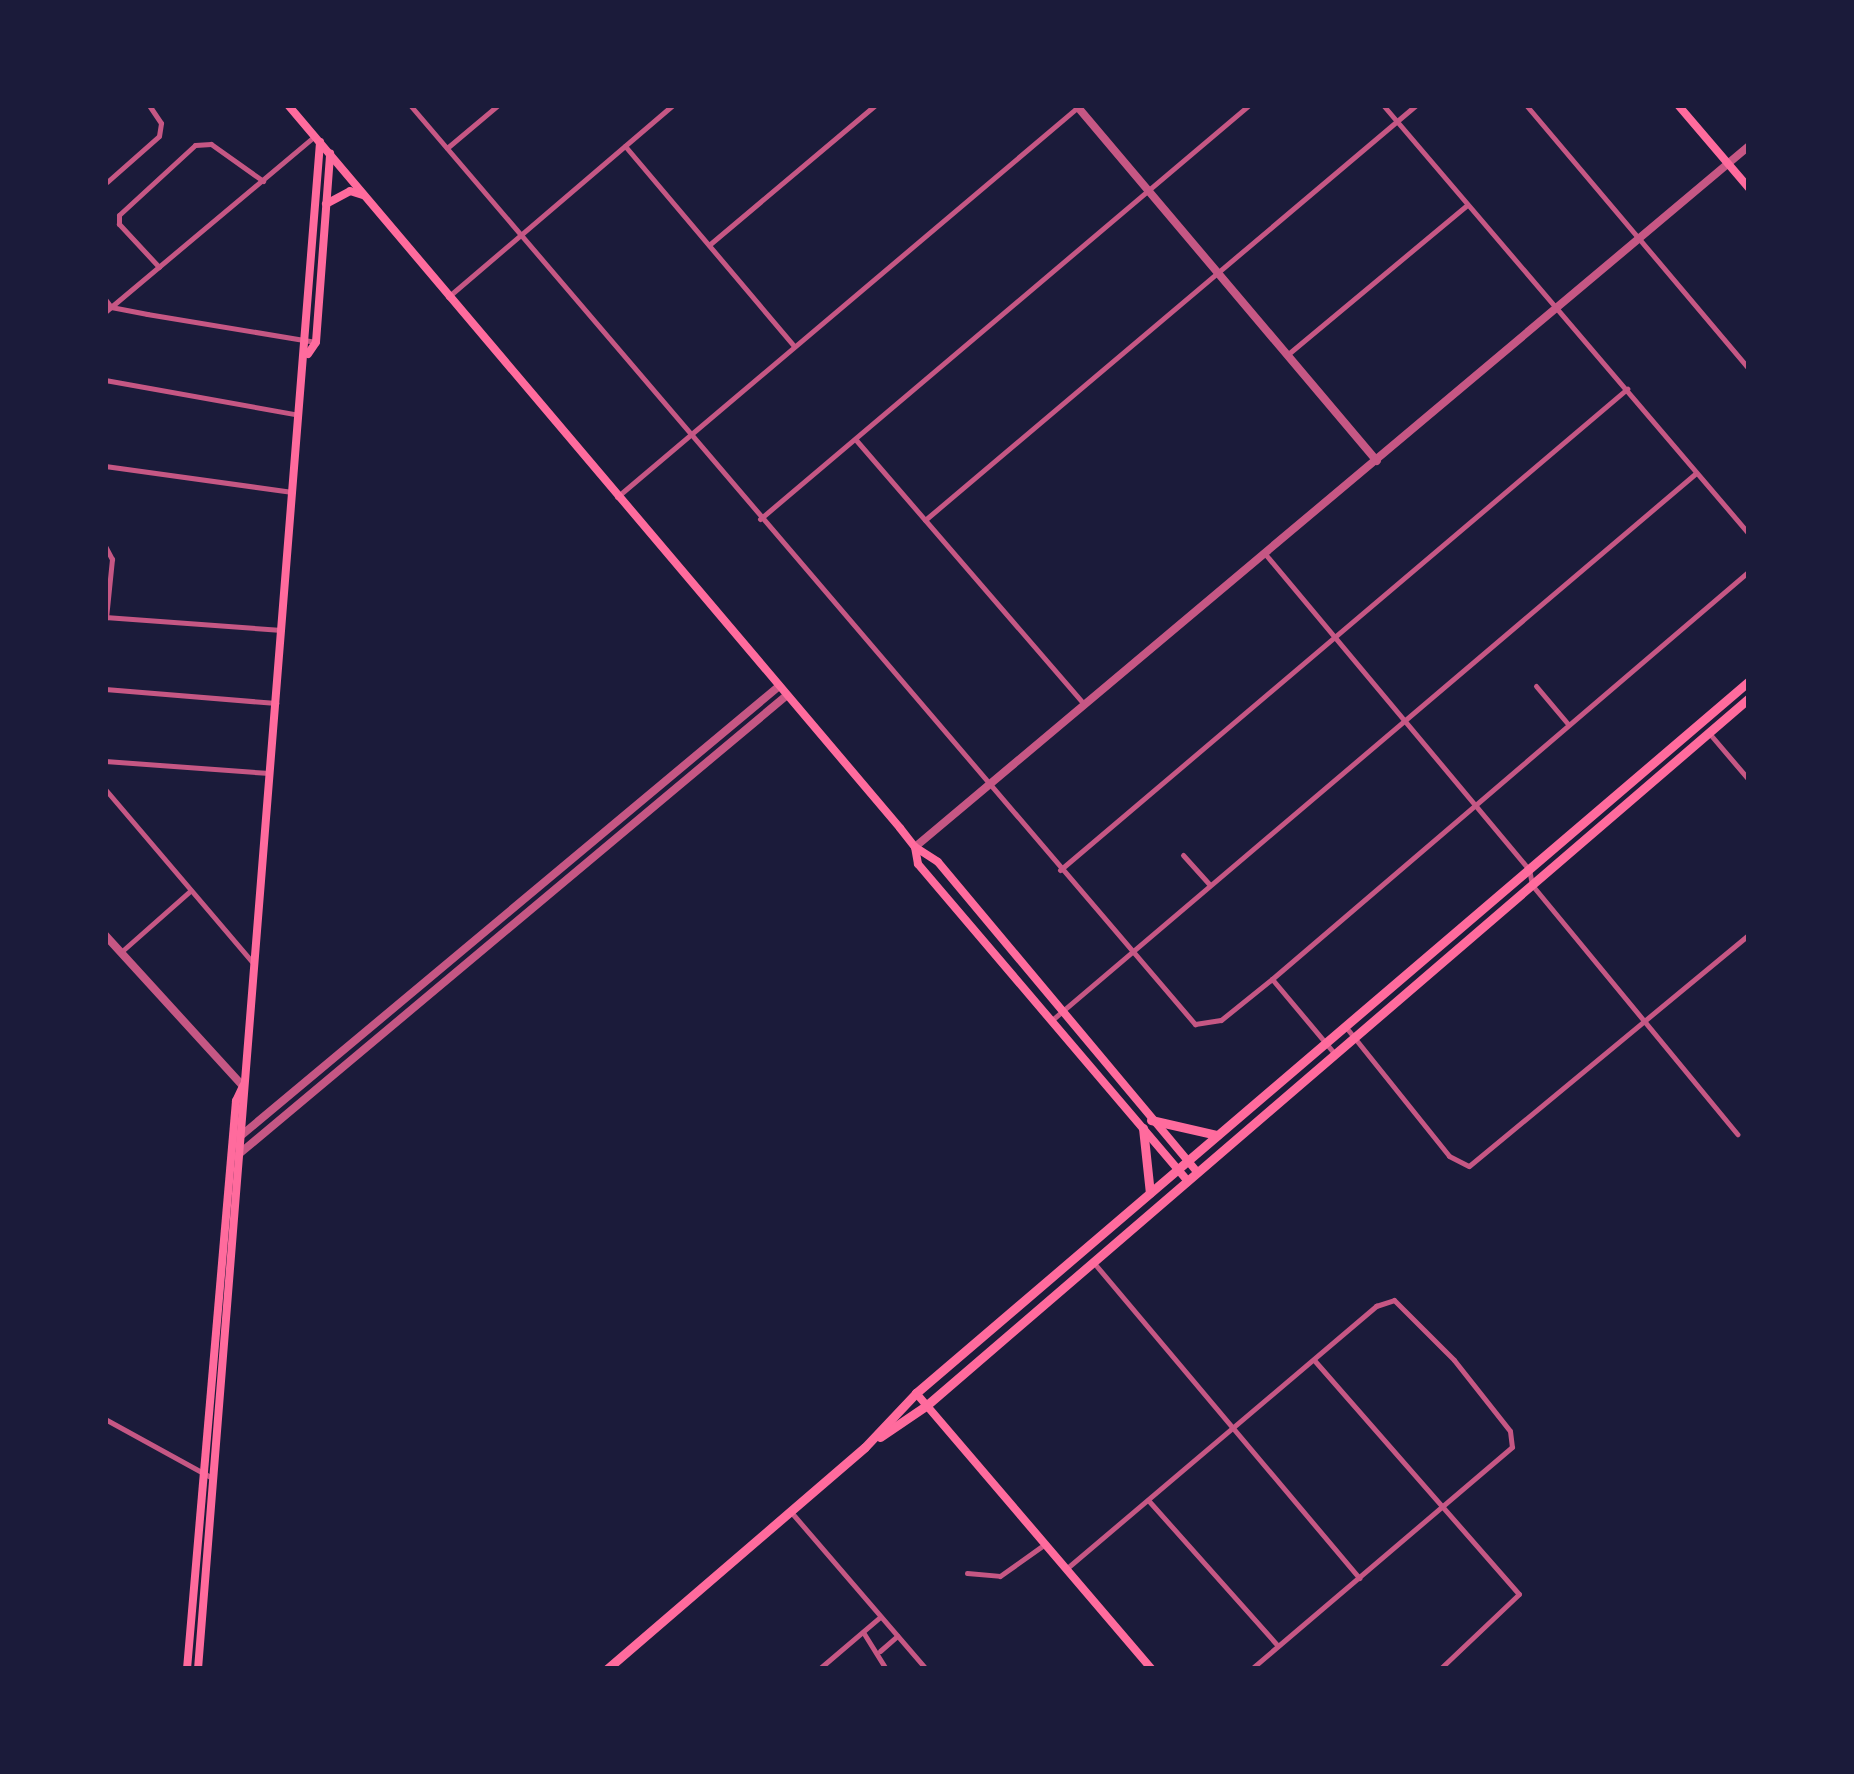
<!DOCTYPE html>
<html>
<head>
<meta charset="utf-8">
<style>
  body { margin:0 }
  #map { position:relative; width:1854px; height:1774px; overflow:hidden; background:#1b1b3a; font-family:Roboto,sans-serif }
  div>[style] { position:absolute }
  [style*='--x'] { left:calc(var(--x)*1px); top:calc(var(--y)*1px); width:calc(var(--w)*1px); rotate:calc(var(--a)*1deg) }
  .minor>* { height:5px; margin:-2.5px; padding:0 2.5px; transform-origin:2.5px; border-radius:2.5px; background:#c65784 }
  .tertiary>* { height:8px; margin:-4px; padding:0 4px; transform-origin:4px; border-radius:4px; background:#c65784 }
  .secondary>* { height:8px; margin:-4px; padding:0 4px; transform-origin:4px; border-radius:4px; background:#ff6b9d }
  .primary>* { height:9px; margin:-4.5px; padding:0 4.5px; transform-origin:4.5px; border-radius:4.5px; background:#ff6b9d }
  span { translate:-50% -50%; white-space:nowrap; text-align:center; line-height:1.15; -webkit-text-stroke:9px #1b1b3a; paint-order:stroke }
  .frame { position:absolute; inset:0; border:108px solid #1b1b3a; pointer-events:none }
</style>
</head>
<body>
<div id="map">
  <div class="minor">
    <i style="--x:410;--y:105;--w:1209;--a:49.5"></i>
    <i style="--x:1195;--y:1024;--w:26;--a:-9"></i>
    <i style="--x:1221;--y:1020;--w:65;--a:-38.8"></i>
    <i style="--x:1272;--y:979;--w:628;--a:-40.54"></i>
    <i style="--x:1383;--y:105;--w:564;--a:49.53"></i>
    <i style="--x:1526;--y:105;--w:346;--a:49.8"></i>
    <i style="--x:625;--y:146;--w:262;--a:49.8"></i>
    <i style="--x:447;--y:148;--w:67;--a:-40.1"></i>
    <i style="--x:107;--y:182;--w:69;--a:-41.5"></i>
    <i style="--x:159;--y:136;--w:13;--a:-81"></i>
    <i style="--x:161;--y:123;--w:22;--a:-124"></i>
    <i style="--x:709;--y:245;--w:217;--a:-40.1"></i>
    <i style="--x:159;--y:267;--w:59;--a:-132.9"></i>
    <i style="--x:119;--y:224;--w:9;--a:-90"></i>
    <i style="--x:119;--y:215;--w:103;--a:-42.6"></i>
    <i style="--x:195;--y:145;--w:16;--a:-4"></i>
    <i style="--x:211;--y:144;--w:64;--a:35.4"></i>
    <i style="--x:448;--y:297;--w:296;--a:-40.5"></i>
    <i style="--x:105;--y:299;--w:10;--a:53"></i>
    <i style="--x:111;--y:307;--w:37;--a:11"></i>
    <i style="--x:147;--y:314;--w:171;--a:9.4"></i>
    <i style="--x:105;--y:312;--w:274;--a:-40"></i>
    <i style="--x:1287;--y:355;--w:234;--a:-39.8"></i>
    <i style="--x:105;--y:380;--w:197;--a:10.2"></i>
    <i style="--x:856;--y:440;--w:349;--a:49.2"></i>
    <i style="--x:105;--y:466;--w:189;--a:7.9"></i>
    <i style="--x:617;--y:497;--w:604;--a:-40.23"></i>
    <i style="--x:760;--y:519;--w:641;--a:-40.25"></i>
    <i style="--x:925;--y:520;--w:643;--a:-40.2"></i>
    <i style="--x:105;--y:546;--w:15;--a:62"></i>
    <i style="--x:112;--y:559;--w:59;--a:95.8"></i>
    <i style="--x:1266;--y:555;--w:410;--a:50.1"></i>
    <i style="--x:1529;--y:869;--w:16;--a:79"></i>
    <i style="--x:1532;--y:885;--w:323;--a:50.5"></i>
    <i style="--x:105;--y:617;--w:177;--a:4.2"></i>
    <i style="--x:1536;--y:686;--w:50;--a:49.9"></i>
    <i style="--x:105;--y:689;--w:172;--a:4.7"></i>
    <i style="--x:1709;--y:733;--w:62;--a:49.6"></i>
    <i style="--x:105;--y:761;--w:165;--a:4.2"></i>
    <i style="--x:105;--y:789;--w:227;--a:49.6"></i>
    <i style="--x:1183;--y:855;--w:40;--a:48"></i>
    <i style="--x:1060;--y:870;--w:744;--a:-40.31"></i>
    <i style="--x:121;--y:952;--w:92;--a:-41.5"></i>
    <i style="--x:1272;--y:979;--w:97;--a:50"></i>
    <i style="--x:1052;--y:1020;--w:845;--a:-40.34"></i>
    <i style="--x:1345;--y:1026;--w:166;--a:51.3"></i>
    <i style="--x:1449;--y:1156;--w:22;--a:27"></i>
    <i style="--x:1469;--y:1166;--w:364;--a:-39.6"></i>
    <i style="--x:1094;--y:1263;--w:412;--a:49.9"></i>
    <i style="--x:1314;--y:1360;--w:311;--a:48.8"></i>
    <i style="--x:1519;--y:1594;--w:109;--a:136.5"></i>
    <i style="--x:105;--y:1419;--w:124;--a:28.8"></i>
    <i style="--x:1148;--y:1500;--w:195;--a:48.3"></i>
    <i style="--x:791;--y:1512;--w:207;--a:49.3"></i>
    <i style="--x:1066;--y:1569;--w:407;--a:-40.3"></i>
    <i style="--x:1376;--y:1306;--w:19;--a:-18"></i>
    <i style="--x:1394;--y:1300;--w:85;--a:45"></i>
    <i style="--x:1454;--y:1360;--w:90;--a:51.7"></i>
    <i style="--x:1510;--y:1431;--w:16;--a:83"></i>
    <i style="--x:1512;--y:1447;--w:343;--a:139.6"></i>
    <i style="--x:967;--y:1573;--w:33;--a:5"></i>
    <i style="--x:1000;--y:1576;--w:55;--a:-35.4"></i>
    <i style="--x:863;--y:1632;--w:44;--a:58.1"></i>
    <i style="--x:880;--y:1651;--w:23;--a:-41"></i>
    <i style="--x:819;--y:1669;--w:80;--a:-40.4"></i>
  </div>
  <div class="tertiary">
    <i style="--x:1076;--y:105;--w:466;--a:49.8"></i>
    <i style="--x:915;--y:847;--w:1089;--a:-40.05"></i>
    <i style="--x:105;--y:935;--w:205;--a:47.6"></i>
    <i style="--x:237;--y:1139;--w:705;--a:-39.88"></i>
    <i style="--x:239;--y:1154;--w:713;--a:-39.94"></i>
  </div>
  <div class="secondary">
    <i style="--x:288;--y:105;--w:947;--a:49.75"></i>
    <i style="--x:900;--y:828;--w:24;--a:52"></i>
    <i style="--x:915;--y:847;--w:17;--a:80"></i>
    <i style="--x:918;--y:864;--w:416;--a:49.6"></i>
    <i style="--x:1678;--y:105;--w:109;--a:49.5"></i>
    <i style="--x:326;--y:204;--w:27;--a:-28"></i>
    <i style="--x:350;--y:191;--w:14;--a:17"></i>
    <i style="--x:308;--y:354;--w:14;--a:-56"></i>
    <i style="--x:316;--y:342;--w:189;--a:-85.7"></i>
    <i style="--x:915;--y:847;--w:27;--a:33"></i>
    <i style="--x:938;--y:862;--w:405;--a:50.1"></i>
    <i style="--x:916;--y:1393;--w:363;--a:49.5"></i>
    <i style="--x:187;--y:1669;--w:570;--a:-85.07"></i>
    <i style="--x:236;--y:1101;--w:17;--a:-65"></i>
    <i style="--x:198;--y:1669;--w:1532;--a:-85.43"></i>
  </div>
  <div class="primary">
    <i style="--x:1151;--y:1120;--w:68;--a:12.8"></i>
    <i style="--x:1143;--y:1128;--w:65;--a:83.9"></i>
    <i style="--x:880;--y:1437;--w:57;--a:-34.2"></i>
    <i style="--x:927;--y:1405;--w:1084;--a:-40.7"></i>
    <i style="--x:607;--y:1669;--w:340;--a:-40.7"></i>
    <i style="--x:865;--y:1447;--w:74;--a:-46.6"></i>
    <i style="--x:916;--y:1393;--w:1096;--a:-40.52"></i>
  </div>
  <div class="frame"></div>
</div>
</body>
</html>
